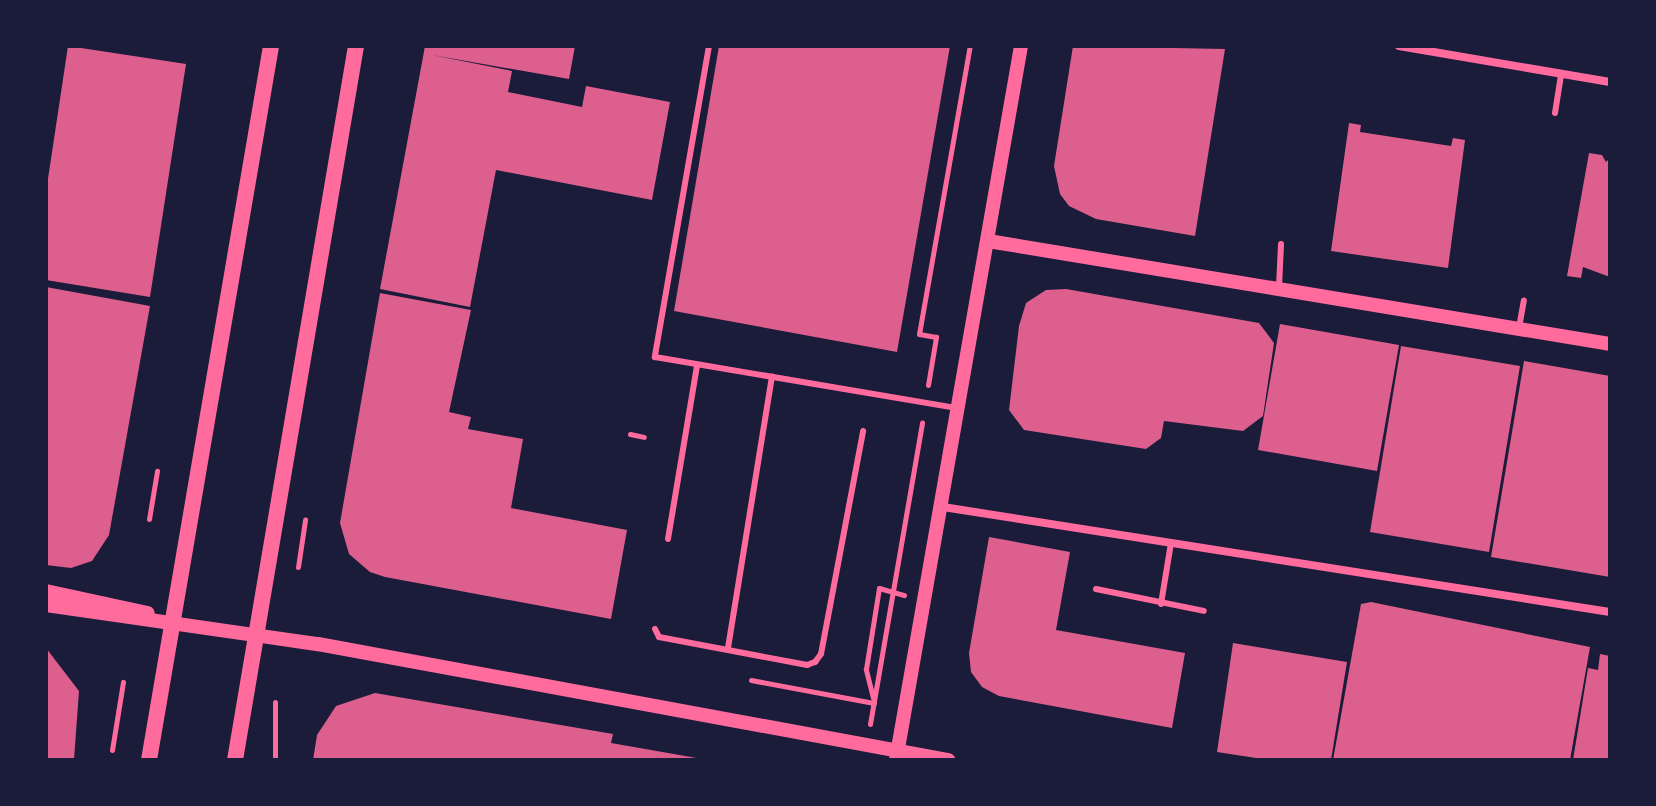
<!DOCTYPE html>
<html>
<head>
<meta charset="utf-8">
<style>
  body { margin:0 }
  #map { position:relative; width:1656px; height:806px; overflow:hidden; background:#1b1b3a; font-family:"Fira Sans Condensed",sans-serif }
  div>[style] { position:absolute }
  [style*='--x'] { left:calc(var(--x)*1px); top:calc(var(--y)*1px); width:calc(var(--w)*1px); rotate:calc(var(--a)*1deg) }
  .building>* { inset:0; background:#dd5f8e }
  .path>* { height:5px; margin:-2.5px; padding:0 2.5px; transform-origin:2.5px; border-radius:2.5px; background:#ff6b9d }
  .service>* { height:6px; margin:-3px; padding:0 3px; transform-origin:3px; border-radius:3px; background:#ff6b9d }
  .minor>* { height:8px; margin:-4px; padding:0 4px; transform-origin:4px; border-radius:4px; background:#ff6b9d }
  .tertiary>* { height:14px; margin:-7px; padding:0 7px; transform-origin:7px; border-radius:7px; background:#ff6b9d }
  .secondary>* { height:16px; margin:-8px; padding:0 8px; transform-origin:8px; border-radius:8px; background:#ff6b9d }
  span { translate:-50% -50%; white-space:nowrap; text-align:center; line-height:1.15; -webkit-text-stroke:6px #1b1b3a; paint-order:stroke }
  .frame { position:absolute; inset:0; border:48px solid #1b1b3a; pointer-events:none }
</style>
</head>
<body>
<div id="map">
  <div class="building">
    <i style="clip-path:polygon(68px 46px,186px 64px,150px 297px,46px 280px,46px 192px)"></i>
    <i style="clip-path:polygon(425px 46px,575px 46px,569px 79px,432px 55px,512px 71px,508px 92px,582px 107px,586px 86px,670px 102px,652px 200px,496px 170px,470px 307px,380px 289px)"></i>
    <i style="clip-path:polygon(719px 46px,950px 46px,897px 352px,674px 311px)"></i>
    <i style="clip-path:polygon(1073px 46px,1225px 49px,1195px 236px,1096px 219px,1069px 206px,1060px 194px,1054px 166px)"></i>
    <i style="clip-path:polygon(1349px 123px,1361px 125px,1360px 132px,1451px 146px,1453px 138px,1465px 140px,1448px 268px,1331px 251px)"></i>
    <i style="clip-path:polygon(1589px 153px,1602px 155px,1606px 162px,1610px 158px,1610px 277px,1583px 267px,1581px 278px,1567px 276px)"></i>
    <i style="clip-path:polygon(46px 287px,150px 306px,109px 535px,92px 561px,71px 568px,46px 565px)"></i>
    <i style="clip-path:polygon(1066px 289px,1259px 323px,1274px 343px,1263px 416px,1243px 431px,1164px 421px,1161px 438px,1146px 449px,1024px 430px,1009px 410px,1019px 326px,1026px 303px,1046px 290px)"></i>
    <i style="clip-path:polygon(380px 293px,471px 310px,449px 412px,471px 417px,468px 429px,523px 439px,511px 508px,627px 530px,611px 619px,385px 577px,370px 572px,349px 554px,340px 523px)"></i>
    <i style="clip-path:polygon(1280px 324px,1399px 345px,1377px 471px,1258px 450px)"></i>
    <i style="clip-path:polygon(1401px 346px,1520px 366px,1489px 552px,1370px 532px)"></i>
    <i style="clip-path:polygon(1524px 361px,1610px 376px,1610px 577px,1491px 557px)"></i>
    <i style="clip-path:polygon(989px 537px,1070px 552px,1056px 630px,1185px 653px,1172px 728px,999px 696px,982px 687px,971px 672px,969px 653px)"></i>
    <i style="clip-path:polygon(1371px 602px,1590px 647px,1570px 760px,1333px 760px,1361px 604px)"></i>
    <i style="clip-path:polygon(1233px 643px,1347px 662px,1331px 760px,1269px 760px,1217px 752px)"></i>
    <i style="clip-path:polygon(46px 648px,79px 691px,74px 760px,46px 760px)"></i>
    <i style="clip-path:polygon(1600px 654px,1610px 656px,1610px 760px,1573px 760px,1588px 668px,1598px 670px)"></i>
    <i style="clip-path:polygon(375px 693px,613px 734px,611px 743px,708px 760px,313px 760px,317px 735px,336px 706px)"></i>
  </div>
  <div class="path">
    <i style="--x:928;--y:385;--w:49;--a:-80.5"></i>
    <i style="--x:936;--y:337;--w:17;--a:-170"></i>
    <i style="--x:919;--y:334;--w:292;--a:-80"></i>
    <i style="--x:630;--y:434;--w:14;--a:12"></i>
    <i style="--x:149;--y:519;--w:49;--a:-80.5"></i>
    <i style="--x:298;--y:567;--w:48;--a:-81.5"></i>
    <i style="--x:751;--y:680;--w:125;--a:10.6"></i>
    <i style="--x:873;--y:698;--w:30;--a:-104"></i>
    <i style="--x:866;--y:669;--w:82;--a:-80.9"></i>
    <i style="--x:879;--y:588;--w:26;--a:16"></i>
    <i style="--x:870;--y:724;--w:306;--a:-80.2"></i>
    <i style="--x:112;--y:750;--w:69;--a:-80.8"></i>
    <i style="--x:275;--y:760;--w:58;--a:-90"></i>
  </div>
  <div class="service">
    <i style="--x:709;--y:46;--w:316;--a:99.9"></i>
    <i style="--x:655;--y:357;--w:305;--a:9.6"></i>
    <i style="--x:1555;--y:113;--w:39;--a:-81"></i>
    <i style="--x:1279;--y:287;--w:43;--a:-87.3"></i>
    <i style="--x:1519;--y:328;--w:28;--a:-80"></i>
    <i style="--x:668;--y:539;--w:176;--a:-80.5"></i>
    <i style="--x:1096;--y:589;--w:110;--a:11.5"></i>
    <i style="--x:1161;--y:604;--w:62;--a:-80.7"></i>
    <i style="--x:655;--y:629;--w:9;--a:63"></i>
    <i style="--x:659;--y:637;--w:151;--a:10.7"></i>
    <i style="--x:807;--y:665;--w:9;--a:-21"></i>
    <i style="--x:815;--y:662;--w:10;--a:-53"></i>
    <i style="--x:821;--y:654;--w:227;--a:-79.3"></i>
    <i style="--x:728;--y:648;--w:275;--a:-80.8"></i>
  </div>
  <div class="minor">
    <i style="--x:1399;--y:46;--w:214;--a:9.7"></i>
    <i style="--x:943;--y:507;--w:675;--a:8.95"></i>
  </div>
  <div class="tertiary">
    <i style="--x:988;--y:241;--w:630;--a:9.4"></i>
    <i style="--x:46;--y:591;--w:104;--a:12.2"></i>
    <i style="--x:46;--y:605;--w:275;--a:8.2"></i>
    <i style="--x:318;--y:644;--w:641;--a:10.43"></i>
    <i style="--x:896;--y:760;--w:725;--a:-80.07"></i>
  </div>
  <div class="secondary">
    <i style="--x:149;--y:760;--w:724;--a:-80.3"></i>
    <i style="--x:235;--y:760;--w:724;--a:-80.38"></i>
  </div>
  <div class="frame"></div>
</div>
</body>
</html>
